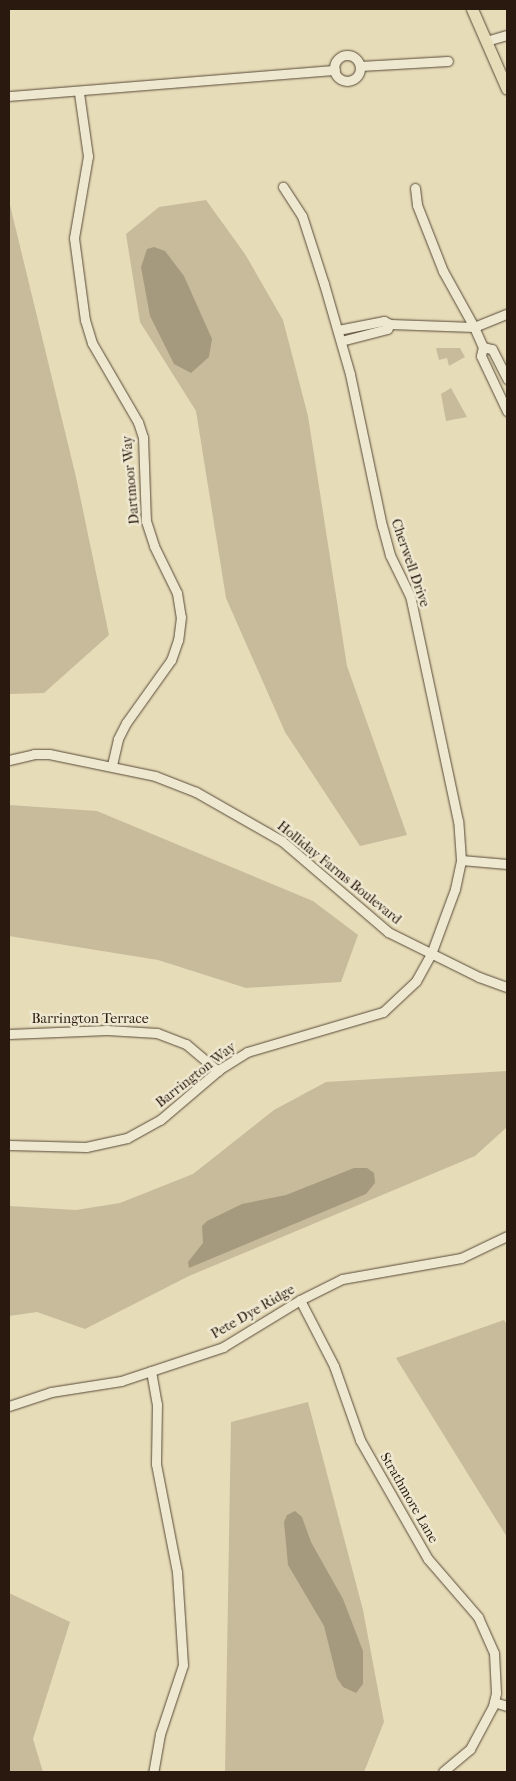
<!DOCTYPE html>
<html>
<head>
<meta charset="utf-8">
<style>
  body { margin:0 }
  #map { position:relative; width:516px; height:1781px; overflow:hidden; background:#e7dcb8; font-family:"IM FELL French Canon",serif }
  div>[style] { position:absolute }
  [style*='--x'] { left:calc(var(--x)*1px); top:calc(var(--y)*1px); width:calc(var(--w)*1px); rotate:calc(var(--a)*1deg) }
  .green>* { inset:0; background:#c7bb9b }
  .water>* { inset:0; background:#a69a7e }
  .roads { filter:drop-shadow(0 0 1px #584a38) drop-shadow(0 0 1px #584a38) }
  .minor>* { height:9px; margin:-4.5px; padding:0 4.5px; transform-origin:4.5px; border-radius:4.5px; background:#efe8d1 }
  .minor>.ring { margin:-4.5px; padding:0; box-sizing:content-box; background:none; border:9px solid #efe8d1; border-radius:50% }
  .major>* { height:11px; margin:-5.5px; padding:0 5.5px; transform-origin:5.5px; border-radius:5.5px; background:#e7dcb8 }
  span { translate:-50% -50%; white-space:nowrap; text-align:center; line-height:1.15; -webkit-text-stroke:5px #efe8d1; paint-order:stroke }
  .street-label { font-size:14px; color:#29190e }
  .frame { position:absolute; inset:0; border:10px solid #29190e; pointer-events:none }
</style>
</head>
<body>
<div id="map">
  <div class="green">
    <i style="clip-path:polygon(206px 200px,245px 254px,283px 320px,308px 416px,347px 666px,407px 835px,360px 846px,285px 732px,226px 598px,196px 411px,140px 322px,126px 234px,159px 207px)"></i>
    <i style="clip-path:polygon(9px 201px,76px 477px,109px 635px,44px 693px,9px 694px)"></i>
    <i style="clip-path:polygon(436px 348px,460px 348px,465px 357px,449px 366px,447px 358px,439px 360px)"></i>
    <i style="clip-path:polygon(451px 388px,467px 417px,446px 421px,441px 394px)"></i>
    <i style="clip-path:polygon(9px 805px,97px 811px,313px 901px,358px 935px,341px 982px,246px 988px,158px 960px,9px 936px)"></i>
    <i style="clip-path:polygon(507px 1071px,507px 1127px,475px 1156px,189px 1276px,85px 1329px,37px 1312px,9px 1316px,9px 1206px,76px 1210px,120px 1203px,193px 1174px,274px 1110px,326px 1082px)"></i>
    <i style="clip-path:polygon(504px 1320px,507px 1325px,507px 1537px,396px 1358px)"></i>
    <i style="clip-path:polygon(308px 1402px,363px 1610px,384px 1722px,364px 1772px,225px 1772px,231px 1422px)"></i>
    <i style="clip-path:polygon(9px 1593px,70px 1622px,33px 1739px,43px 1772px,9px 1772px)"></i>
  </div>
  <div class="water">
    <i style="clip-path:polygon(154px 247px,165px 251px,184px 276px,212px 339px,209px 357px,191px 373px,174px 364px,150px 316px,141px 267px,147px 249px)"></i>
    <i style="clip-path:polygon(354px 1168px,367px 1168px,374px 1173px,375px 1183px,366px 1194px,189px 1268px,188px 1262px,203px 1243px,202px 1226px,207px 1221px,242px 1204px,286px 1195px)"></i>
    <i style="clip-path:polygon(295px 1511px,302px 1517px,311px 1542px,343px 1599px,363px 1651px,363px 1684px,356px 1693px,343px 1687px,337px 1678px,324px 1626px,288px 1565px,284px 1522px,287px 1515px)"></i>
  </div>
  <div class="roads">
    <div class="minor">
      <i style="--x:486;--y:41;--w:22;--a:-16"></i>
      <i class="ring" style="left:334px;top:55px;width:17px;height:17px"></i>
      <i style="--x:360;--y:66;--w:88;--a:-3.3"></i>
      <i style="--x:79;--y:93;--w:64;--a:81.9"></i>
      <i style="--x:88;--y:156;--w:83;--a:99.7"></i>
      <i style="--x:74;--y:238;--w:83;--a:82.4"></i>
      <i style="--x:85;--y:320;--w:24;--a:73"></i>
      <i style="--x:92;--y:343;--w:91;--a:59.8"></i>
      <i style="--x:138;--y:422;--w:16;--a:72"></i>
      <i style="--x:143;--y:437;--w:84;--a:88"></i>
      <i style="--x:146;--y:521;--w:26;--a:72"></i>
      <i style="--x:154;--y:546;--w:52;--a:63.9"></i>
      <i style="--x:177;--y:593;--w:24;--a:81"></i>
      <i style="--x:181;--y:617;--w:23;--a:97"></i>
      <i style="--x:178;--y:640;--w:21;--a:109"></i>
      <i style="--x:171;--y:660;--w:77;--a:125.5"></i>
      <i style="--x:126;--y:723;--w:18;--a:117"></i>
      <i style="--x:118;--y:739;--w:28;--a:103"></i>
      <i style="--x:9;--y:96;--w:327;--a:-4.6"></i>
      <i style="--x:415;--y:188;--w:17;--a:83"></i>
      <i style="--x:417;--y:205;--w:71;--a:68.5"></i>
      <i style="--x:443;--y:271;--w:64;--a:61"></i>
      <i style="--x:474;--y:327;--w:22;--a:66"></i>
      <i style="--x:483;--y:347;--w:9;--a:103"></i>
      <i style="--x:481;--y:356;--w:61;--a:64.7"></i>
      <i style="--x:338;--y:330;--w:47;--a:-11.1"></i>
      <i style="--x:384;--y:321;--w:7;--a:27"></i>
      <i style="--x:390;--y:324;--w:84;--a:2"></i>
      <i style="--x:474;--y:327;--w:35;--a:-22"></i>
      <i style="--x:341;--y:341;--w:48;--a:-14.6"></i>
      <i style="--x:387;--y:329;--w:6;--a:-59"></i>
      <i style="--x:483;--y:347;--w:9;--a:13"></i>
      <i style="--x:492;--y:349;--w:34;--a:63"></i>
      <i style="--x:9;--y:760;--w:26;--a:-13"></i>
      <i style="--x:34;--y:754;--w:15;--a:0"></i>
      <i style="--x:49;--y:754;--w:108;--a:11.7"></i>
      <i style="--x:155;--y:776;--w:44;--a:21.3"></i>
      <i style="--x:196;--y:792;--w:99;--a:29.7"></i>
      <i style="--x:282;--y:841;--w:140;--a:40.6"></i>
      <i style="--x:388;--y:932;--w:102;--a:26.3"></i>
      <i style="--x:479;--y:977;--w:30;--a:20"></i>
      <i style="--x:461;--y:860;--w:46;--a:5"></i>
      <i style="--x:9;--y:1034;--w:98;--a:-2.3"></i>
      <i style="--x:107;--y:1030;--w:50;--a:3.4"></i>
      <i style="--x:157;--y:1033;--w:31;--a:21"></i>
      <i style="--x:186;--y:1044;--w:42;--a:40.2"></i>
      <i style="--x:9;--y:1145;--w:77;--a:1.5"></i>
      <i style="--x:86;--y:1147;--w:42;--a:-12.4"></i>
      <i style="--x:127;--y:1138;--w:38;--a:-29"></i>
      <i style="--x:160;--y:1120;--w:79;--a:-40.4"></i>
      <i style="--x:220;--y:1069;--w:32;--a:-32"></i>
      <i style="--x:247;--y:1052;--w:142;--a:-16.4"></i>
      <i style="--x:383;--y:1012;--w:45;--a:-43.2"></i>
      <i style="--x:416;--y:981;--w:31;--a:-61"></i>
      <i style="--x:431;--y:954;--w:69;--a:-69.7"></i>
      <i style="--x:455;--y:889;--w:30;--a:-78"></i>
      <i style="--x:461;--y:860;--w:39;--a:-94"></i>
      <i style="--x:458;--y:821;--w:230;--a:-102"></i>
      <i style="--x:410;--y:596;--w:46;--a:-116"></i>
      <i style="--x:390;--y:555;--w:30;--a:-105"></i>
      <i style="--x:382;--y:526;--w:155;--a:-101.9"></i>
      <i style="--x:350;--y:374;--w:94;--a:-106.1"></i>
      <i style="--x:324;--y:284;--w:71;--a:-107.9"></i>
      <i style="--x:302;--y:216;--w:35;--a:-123"></i>
      <i style="--x:300;--y:1300;--w:74;--a:62.7"></i>
      <i style="--x:334;--y:1366;--w:78;--a:70.6"></i>
      <i style="--x:360;--y:1440;--w:137;--a:60.3"></i>
      <i style="--x:428;--y:1559;--w:77;--a:49.2"></i>
      <i style="--x:478;--y:1617;--w:39;--a:66"></i>
      <i style="--x:494;--y:1653;--w:40;--a:87.1"></i>
      <i style="--x:496;--y:1693;--w:13;--a:103"></i>
      <i style="--x:493;--y:1706;--w:49;--a:118.1"></i>
      <i style="--x:470;--y:1749;--w:35;--a:140"></i>
      <i style="--x:151;--y:1371;--w:34;--a:80"></i>
      <i style="--x:157;--y:1404;--w:60;--a:91"></i>
      <i style="--x:156;--y:1464;--w:110;--a:79"></i>
      <i style="--x:177;--y:1572;--w:93;--a:86.3"></i>
      <i style="--x:183;--y:1665;--w:73;--a:108.4"></i>
      <i style="--x:160;--y:1734;--w:39;--a:100"></i>
      <i style="--x:9;--y:1406;--w:44;--a:-18.4"></i>
      <i style="--x:51;--y:1392;--w:71;--a:-8.9"></i>
      <i style="--x:121;--y:1381;--w:108;--a:-18.4"></i>
      <i style="--x:223;--y:1347;--w:90;--a:-31.4"></i>
      <i style="--x:300;--y:1300;--w:47;--a:-26.6"></i>
      <i style="--x:342;--y:1279;--w:121;--a:-10"></i>
      <i style="--x:461;--y:1258;--w:51;--a:-25.6"></i>
      <i style="--x:494;--y:1702;--w:14;--a:17"></i>
    </div>
    <div class="major">
      <i style="--x:472;--y:9;--w:87;--a:66.4"></i>
    </div>
  </div>
  <div class="street-label">
    <span style="left:131px;top:480px;rotate:-95deg">Dartmoor Way</span>
    <span style="left:410px;top:563px;rotate:71deg">Cherwell Drive</span>
    <span style="left:339px;top:873px;rotate:39deg">Holliday Farms Boulevard</span>
    <span style="left:90px;top:1019px">Barrington Terrace</span>
    <span style="left:196px;top:1075px;rotate:-38deg">Barrington Way</span>
    <span style="left:253px;top:1312px;rotate:-30deg">Pete Dye Ridge</span>
    <span style="left:409px;top:1498px;rotate:60deg">Strathmore Lane</span>
  </div>
  <div class="frame"></div>
</div>
</body>
</html>
